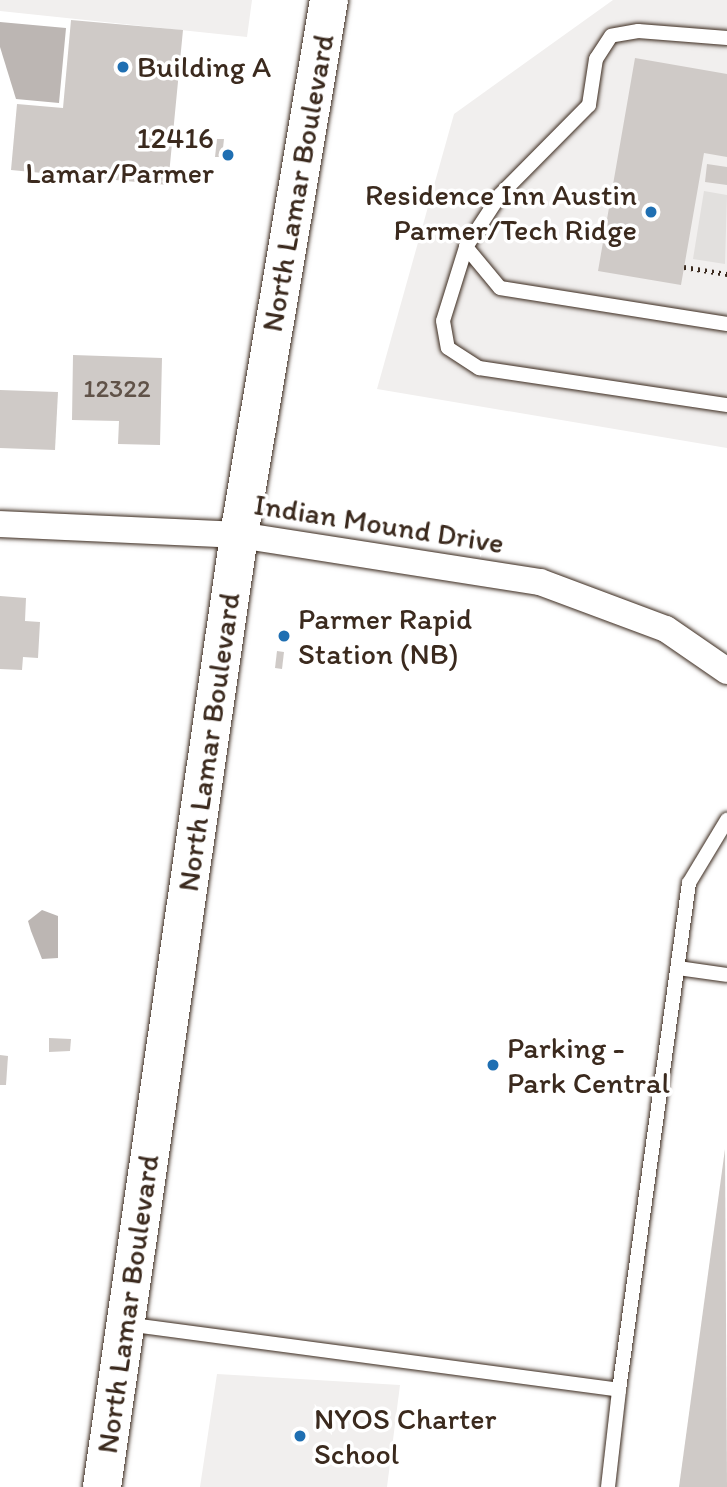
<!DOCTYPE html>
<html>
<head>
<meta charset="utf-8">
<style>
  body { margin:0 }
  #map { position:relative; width:727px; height:1487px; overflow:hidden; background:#fff; font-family:Itim,sans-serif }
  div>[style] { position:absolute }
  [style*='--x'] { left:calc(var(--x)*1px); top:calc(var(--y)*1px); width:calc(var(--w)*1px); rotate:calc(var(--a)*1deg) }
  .built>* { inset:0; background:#f1efee }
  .green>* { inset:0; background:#e2e0de }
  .water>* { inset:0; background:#bcb6b3 }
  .building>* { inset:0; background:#cfcac7 }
  .path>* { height:4.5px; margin-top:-2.25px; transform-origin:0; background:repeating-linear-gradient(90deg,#3b2a1e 0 2px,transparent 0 7px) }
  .roads { filter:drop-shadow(0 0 2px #3b2a1e) drop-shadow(0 0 2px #3b2a1e) }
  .lane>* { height:14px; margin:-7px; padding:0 7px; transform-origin:7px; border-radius:7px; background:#fff }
  .street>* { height:26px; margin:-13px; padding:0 13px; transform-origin:13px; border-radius:13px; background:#fff }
  .primary>* { height:38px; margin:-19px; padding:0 19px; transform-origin:19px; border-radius:19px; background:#fff }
  .dots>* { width:19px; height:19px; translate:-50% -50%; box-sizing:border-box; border:4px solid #fff; border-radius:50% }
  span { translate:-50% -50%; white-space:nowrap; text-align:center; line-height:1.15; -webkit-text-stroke:7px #fff; paint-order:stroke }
  .number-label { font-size:26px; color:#605248 }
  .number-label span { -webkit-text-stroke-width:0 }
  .poi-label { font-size:30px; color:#3b2a1e }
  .left { translate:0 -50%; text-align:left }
  .right { translate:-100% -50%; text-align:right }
  .street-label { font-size:30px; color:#3b2a1e }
</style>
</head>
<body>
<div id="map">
  <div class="built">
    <i style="clip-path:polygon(0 0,252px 0,247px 37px,0 11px)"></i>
    <i style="clip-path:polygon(613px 0,727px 0,727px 448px,377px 389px,454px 114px)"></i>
    <i style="clip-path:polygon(217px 1374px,400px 1385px,387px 1487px,200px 1487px)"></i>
  </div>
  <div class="green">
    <i style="clip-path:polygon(704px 191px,727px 195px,725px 264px,693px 259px)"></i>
  </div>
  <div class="water">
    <i style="clip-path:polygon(0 22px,66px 28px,59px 103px,16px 99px,0 47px)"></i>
    <i style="clip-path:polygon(42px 910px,58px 916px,58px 958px,42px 959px,31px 931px,28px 921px)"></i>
  </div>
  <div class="building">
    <i style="clip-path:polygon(71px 20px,183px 30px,168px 185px,11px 170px,17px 104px,63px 108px)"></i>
    <i style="clip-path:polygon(635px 58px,727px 74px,727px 157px,704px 153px,681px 285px,598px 271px)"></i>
    <i style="clip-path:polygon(217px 139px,224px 139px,222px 157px,215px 157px)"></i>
    <i style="clip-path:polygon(707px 164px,727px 167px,727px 185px,705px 182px)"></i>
    <i style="clip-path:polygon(73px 355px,162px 358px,160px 445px,118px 444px,119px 421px,72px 420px)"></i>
    <i style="clip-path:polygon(0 390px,58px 392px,55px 450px,0 448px)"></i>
    <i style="clip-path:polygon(0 596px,26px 598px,25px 621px,40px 622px,38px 658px,23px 657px,22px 670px,0 669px)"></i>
    <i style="clip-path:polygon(277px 651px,284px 652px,282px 669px,275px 668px)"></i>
    <i style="clip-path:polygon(49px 1038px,71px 1039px,70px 1051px,49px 1052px)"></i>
    <i style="clip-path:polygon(0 1055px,8px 1056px,6px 1085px,0 1085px)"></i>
    <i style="clip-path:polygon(725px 1149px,727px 1487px,679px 1487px)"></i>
  </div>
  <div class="path">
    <i style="--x:684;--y:267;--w:44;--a:9.2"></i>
  </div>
  <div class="roads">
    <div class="lane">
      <i style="--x:727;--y:38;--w:89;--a:-175.5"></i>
      <i style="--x:638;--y:31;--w:27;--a:170"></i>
      <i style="--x:611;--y:36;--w:27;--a:123"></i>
      <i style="--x:596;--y:59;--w:47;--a:98.7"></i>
      <i style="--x:589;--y:105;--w:127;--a:134.7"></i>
      <i style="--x:500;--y:195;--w:62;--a:123.2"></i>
      <i style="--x:466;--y:247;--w:53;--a:50.3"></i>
      <i style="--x:500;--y:288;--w:230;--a:9"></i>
      <i style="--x:466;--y:247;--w:77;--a:107.3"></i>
      <i style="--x:443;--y:321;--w:27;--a:80"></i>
      <i style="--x:448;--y:348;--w:37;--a:33"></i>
      <i style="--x:479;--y:368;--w:251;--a:8.5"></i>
      <i style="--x:678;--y:968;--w:49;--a:8.1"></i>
      <i style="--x:126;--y:1324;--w:497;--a:7.6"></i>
      <i style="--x:619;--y:1390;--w:512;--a:-82.14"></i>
      <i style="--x:689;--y:883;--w:74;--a:-58.9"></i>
      <i style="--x:608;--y:1487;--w:98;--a:-83.5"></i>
    </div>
    <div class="street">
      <i style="--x:0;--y:524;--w:239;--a:2.6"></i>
      <i style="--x:239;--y:535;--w:305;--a:8.9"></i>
      <i style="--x:540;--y:582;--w:134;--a:20.5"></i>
      <i style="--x:666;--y:629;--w:74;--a:34.5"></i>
    </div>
    <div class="primary">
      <i style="--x:102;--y:1487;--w:962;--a:-81.81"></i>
      <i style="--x:239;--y:535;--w:543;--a:-80.45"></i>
    </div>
  </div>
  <div class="dots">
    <i style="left:123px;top:67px;background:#1f6fb2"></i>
    <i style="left:228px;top:155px;background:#1f6fb2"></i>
    <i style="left:651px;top:212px;background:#1f6fb2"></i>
    <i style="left:284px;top:636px;background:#1f6fb2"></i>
    <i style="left:493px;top:1065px;background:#1f6fb2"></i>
    <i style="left:300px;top:1436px;background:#1f6fb2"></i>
  </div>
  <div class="number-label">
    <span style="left:117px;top:389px">12322</span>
  </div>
  <div class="poi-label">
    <span class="left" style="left:137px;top:67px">Building A</span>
    <span class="right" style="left:214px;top:155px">12416<br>Lamar/Parmer</span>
    <span class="right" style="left:637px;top:212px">Residence Inn Austin<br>Parmer/Tech Ridge</span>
    <span class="left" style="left:298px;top:636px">Parmer Rapid<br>Station (NB)</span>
    <span class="left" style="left:507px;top:1065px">Parking -<br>Park Central</span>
    <span class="left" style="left:314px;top:1436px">NYOS Charter<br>School</span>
  </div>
  <div class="street-label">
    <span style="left:298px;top:183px;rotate:-80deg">North Lamar Boulevard</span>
    <span style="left:379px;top:524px;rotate:9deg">Indian Mound Drive</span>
    <span style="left:209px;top:742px;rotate:-82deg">North Lamar Boulevard</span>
    <span style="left:128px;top:1304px;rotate:-82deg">North Lamar Boulevard</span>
  </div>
</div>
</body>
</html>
